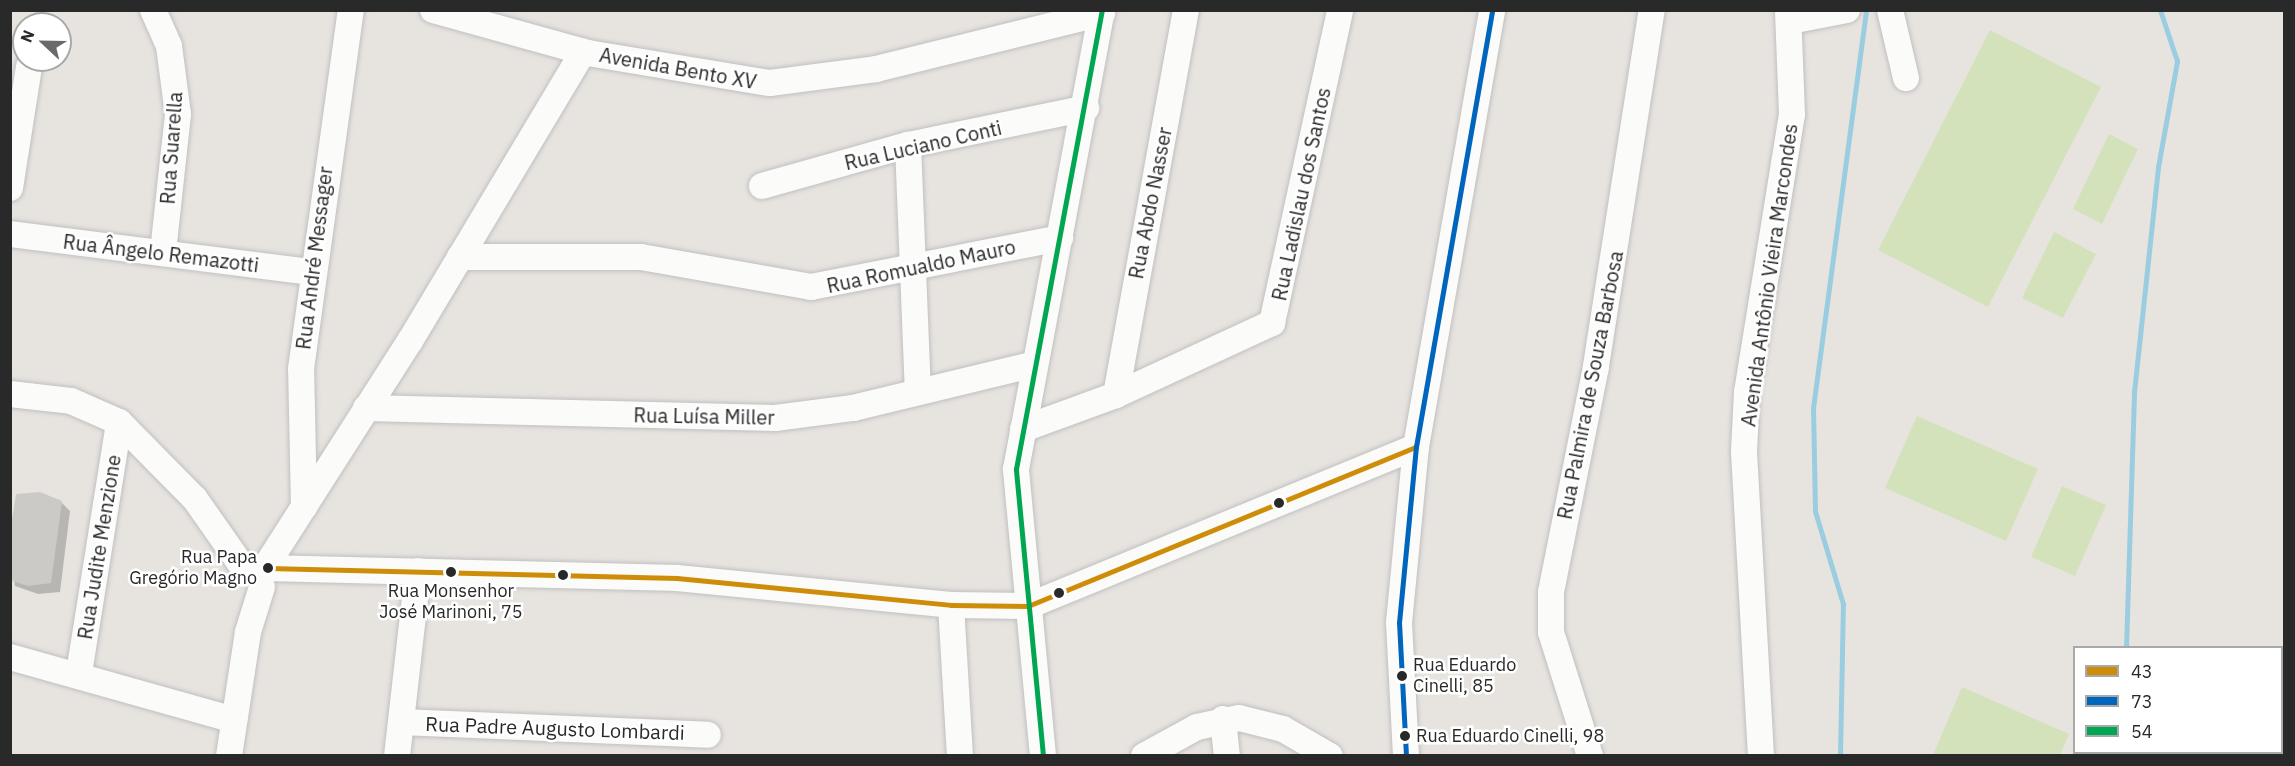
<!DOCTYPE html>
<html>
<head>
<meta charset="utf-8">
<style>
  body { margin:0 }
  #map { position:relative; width:2295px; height:766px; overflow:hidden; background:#e7e4e0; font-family:"IBM Plex Sans",sans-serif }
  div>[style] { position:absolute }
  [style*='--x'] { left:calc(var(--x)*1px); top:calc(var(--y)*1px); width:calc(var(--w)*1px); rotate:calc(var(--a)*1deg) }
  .pitch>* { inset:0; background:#d3e2bb }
  .shadow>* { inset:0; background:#0003 }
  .stream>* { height:5px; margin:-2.5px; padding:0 2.5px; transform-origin:2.5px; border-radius:2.5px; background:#9bcde0 }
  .building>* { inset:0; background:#cccac7 }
  .roads { filter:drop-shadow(0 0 2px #c1c0c0) drop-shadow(0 0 2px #c1c0c0) }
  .minor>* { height:26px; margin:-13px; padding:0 13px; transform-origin:13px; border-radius:13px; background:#fbfbfa }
  .bus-1>* { height:4.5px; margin:-2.25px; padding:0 2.25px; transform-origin:2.25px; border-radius:2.25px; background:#ce8d08 }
  .bus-2>* { height:4.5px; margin:-2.25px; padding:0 2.25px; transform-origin:2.25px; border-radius:2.25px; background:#0065bd }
  .bus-3>* { height:4.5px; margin:-2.25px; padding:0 2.25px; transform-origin:2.25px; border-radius:2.25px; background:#00a651 }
  .dots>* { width:16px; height:16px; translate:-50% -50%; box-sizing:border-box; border:3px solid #fff; border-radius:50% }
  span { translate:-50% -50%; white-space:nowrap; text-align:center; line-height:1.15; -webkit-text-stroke:5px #fff; paint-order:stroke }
  .bus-label { font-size:18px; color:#292929 }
  .right { translate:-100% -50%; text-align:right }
  .left { translate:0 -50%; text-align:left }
  .street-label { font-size:20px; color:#292929 }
  .frame { position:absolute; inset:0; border:12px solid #292929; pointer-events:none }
  .legend { position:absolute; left:2073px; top:646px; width:210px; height:108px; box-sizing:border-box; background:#fff; border:2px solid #a9a9a9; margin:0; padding:8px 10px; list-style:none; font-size:18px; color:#292929 }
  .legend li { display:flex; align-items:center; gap:12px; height:30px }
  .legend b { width:30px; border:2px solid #a9a9a9 }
  .north { position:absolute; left:12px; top:12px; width:60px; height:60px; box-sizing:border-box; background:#fff; border:2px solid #a9a9a9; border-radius:50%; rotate:292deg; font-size:16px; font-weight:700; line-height:24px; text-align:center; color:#292929 }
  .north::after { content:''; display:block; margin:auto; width:21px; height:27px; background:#6c6a69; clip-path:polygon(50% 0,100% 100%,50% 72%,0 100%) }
</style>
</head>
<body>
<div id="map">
  <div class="pitch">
    <i style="clip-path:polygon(1990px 30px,2101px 87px,1988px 307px,1878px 250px)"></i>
    <i style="clip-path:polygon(2109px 134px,2138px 149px,2102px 224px,2073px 209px)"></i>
    <i style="clip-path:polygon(2054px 232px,2096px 254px,2063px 318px,2022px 298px)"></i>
    <i style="clip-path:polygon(1917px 416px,2038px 469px,2006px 541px,1885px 488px)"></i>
    <i style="clip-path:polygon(2062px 486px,2106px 505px,2075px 576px,2031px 557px)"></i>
    <i style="clip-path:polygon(1962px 687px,2069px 734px,2060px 755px,1933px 755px)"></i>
  </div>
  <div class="shadow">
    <i style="clip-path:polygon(61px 502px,70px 511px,60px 592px,38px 594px,15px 586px,10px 544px)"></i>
  </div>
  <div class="stream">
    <i style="--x:2126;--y:648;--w:256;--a:-88.2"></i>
    <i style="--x:2134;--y:392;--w:226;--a:-83.9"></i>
    <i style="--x:2158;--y:167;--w:108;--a:-79.8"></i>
    <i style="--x:2177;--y:61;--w:54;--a:-108.4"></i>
    <i style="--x:2142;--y:752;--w:4;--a:76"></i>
    <i style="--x:1840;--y:756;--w:152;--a:-88.9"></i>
    <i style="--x:1843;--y:604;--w:97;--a:-106.8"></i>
    <i style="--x:1815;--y:511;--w:103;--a:-91.1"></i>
    <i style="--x:1813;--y:408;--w:402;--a:-82.4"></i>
  </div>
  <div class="building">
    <i style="clip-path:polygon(40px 492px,62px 501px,51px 583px,28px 586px,10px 580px,10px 533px,16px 494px)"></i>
  </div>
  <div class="roads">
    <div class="minor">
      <i style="--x:153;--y:10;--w:39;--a:66"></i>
      <i style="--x:169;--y:46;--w:69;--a:82.5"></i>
      <i style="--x:178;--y:114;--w:140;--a:96.2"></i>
      <i style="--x:433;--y:10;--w:161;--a:15.5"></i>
      <i style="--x:588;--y:53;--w:184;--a:9.4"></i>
      <i style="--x:770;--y:83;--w:107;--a:-7.5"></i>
      <i style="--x:876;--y:69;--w:233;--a:-13.9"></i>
      <i style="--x:1890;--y:10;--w:70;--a:76.8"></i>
      <i style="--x:1790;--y:21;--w:58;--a:-10.9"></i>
      <i style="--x:908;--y:145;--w:246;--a:87.7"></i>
      <i style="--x:762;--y:186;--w:152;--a:-15.7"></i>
      <i style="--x:908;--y:145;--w:182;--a:-11.7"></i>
      <i style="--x:10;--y:188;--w:123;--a:-81.1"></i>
      <i style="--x:10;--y:234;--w:303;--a:7.2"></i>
      <i style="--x:460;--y:257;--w:181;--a:0"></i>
      <i style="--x:641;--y:257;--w:173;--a:10"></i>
      <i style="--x:811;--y:287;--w:254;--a:-11.1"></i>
      <i style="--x:10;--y:394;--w:61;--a:6.5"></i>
      <i style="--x:71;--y:401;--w:52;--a:23.6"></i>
      <i style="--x:119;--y:422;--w:108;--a:45.4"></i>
      <i style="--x:195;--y:499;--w:85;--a:55"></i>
      <i style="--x:1116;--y:395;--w:391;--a:-79.7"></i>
      <i style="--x:366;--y:408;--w:409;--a:1.4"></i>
      <i style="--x:775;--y:418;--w:79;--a:-7.3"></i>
      <i style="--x:853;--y:408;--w:187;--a:-13.6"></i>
      <i style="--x:1023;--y:429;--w:99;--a:-20.1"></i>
      <i style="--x:1116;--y:395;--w:172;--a:-24.8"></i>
      <i style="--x:1272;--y:323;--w:320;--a:-77.7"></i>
      <i style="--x:304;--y:507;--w:138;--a:-91.2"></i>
      <i style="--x:301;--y:369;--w:362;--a:-82.1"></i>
      <i style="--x:266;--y:566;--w:267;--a:-57.4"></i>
      <i style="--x:410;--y:341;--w:337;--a:-59.1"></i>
      <i style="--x:268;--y:568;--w:409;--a:1.4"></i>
      <i style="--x:677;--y:578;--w:275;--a:5.6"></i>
      <i style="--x:951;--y:605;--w:77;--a:0.7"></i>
      <i style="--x:1028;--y:606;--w:419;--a:-22.3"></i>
      <i style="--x:951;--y:605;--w:151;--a:86.6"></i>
      <i style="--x:10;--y:657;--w:233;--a:15.7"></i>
      <i style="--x:79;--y:673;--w:254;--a:-80.9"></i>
      <i style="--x:1223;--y:719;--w:37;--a:84"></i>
      <i style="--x:402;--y:722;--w:306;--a:2.4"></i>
      <i style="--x:229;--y:756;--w:125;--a:-81.3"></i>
      <i style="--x:248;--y:632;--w:47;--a:-72.7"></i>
      <i style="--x:397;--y:756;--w:186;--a:-83.5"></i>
      <i style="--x:1043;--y:756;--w:288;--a:-95.4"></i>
      <i style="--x:1016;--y:469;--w:467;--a:-79.4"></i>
      <i style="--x:1144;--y:756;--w:60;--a:-28.7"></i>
      <i style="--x:1197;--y:727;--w:43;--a:-12.1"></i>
      <i style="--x:1239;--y:718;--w:45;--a:14"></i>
      <i style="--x:1283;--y:729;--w:54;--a:29.9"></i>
      <i style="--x:1406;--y:756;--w:133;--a:-93"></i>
      <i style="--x:1399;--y:623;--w:177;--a:-84.5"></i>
      <i style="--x:1416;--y:447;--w:444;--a:-80.1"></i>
      <i style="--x:1590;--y:756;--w:130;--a:-107.5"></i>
      <i style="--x:1551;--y:632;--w:40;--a:-90"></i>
      <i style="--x:1551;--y:592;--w:230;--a:-78.7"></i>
      <i style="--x:1596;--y:366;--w:360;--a:-81.1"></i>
      <i style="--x:1761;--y:756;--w:305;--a:-93.2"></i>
      <i style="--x:1744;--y:451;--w:59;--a:-87.1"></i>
      <i style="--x:1747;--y:392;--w:281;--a:-80.8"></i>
      <i style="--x:1792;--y:115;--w:105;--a:-92.2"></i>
    </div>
  </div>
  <div class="bus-1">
    <i style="--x:268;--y:568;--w:409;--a:1.4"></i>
    <i style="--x:677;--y:578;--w:275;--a:5.6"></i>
    <i style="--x:951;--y:605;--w:77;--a:0.7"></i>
    <i style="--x:1028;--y:606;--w:419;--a:-22.3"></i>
  </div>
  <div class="bus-2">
    <i style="--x:1406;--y:756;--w:133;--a:-93"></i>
    <i style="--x:1399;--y:623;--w:177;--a:-84.5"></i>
    <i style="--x:1416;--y:447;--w:444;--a:-80.1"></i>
  </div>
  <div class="bus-3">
    <i style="--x:1043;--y:756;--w:288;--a:-95.4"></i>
    <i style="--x:1016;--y:469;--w:467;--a:-79.4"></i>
  </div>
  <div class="dots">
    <i style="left:1279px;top:503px;background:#292929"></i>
    <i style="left:268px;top:568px;background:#292929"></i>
    <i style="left:451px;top:572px;background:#292929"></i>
    <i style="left:563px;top:575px;background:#292929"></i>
    <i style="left:1059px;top:593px;background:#292929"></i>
    <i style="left:1402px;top:676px;background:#292929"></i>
    <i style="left:1405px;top:736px;background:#292929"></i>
  </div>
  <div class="bus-label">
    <span class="right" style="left:257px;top:568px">Rua Papa<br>Gregório Magno</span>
    <span style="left:451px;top:602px">Rua Monsenhor<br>José Marinoni, 75</span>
    <span class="left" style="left:1413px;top:676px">Rua Eduardo<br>Cinelli, 85</span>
    <span class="left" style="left:1416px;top:736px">Rua Eduardo Cinelli, 98</span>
  </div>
  <div class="street-label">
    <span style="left:678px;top:68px;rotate:10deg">Avenida Bento XV</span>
    <span style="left:923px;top:145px;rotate:-13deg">Rua Luciano Conti</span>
    <span style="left:171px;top:148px;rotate:-86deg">Rua Suarella</span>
    <span style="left:1301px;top:194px;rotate:-78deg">Rua Ladislau dos Santos</span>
    <span style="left:1150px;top:203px;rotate:-79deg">Rua Abdo Nasser</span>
    <span style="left:161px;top:253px;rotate:7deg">Rua Ângelo Remazotti</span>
    <span style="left:314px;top:258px;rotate:-83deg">Rua André Messager</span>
    <span style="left:921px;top:266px;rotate:-12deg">Rua Romualdo Mauro</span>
    <span style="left:1769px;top:275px;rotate:-82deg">Avenida Antônio Vieira Marcondes</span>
    <span style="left:1590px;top:385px;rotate:-79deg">Rua Palmira de Souza Barbosa</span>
    <span style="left:704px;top:416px;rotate:1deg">Rua Luísa Miller</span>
    <span style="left:99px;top:547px;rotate:-81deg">Rua Judite Menzione</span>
    <span style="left:555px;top:728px;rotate:2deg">Rua Padre Augusto Lombardi</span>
  </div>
  <div class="frame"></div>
  <ul class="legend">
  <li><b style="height:8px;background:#ce8d08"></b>43</li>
  <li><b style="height:8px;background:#0065bd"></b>73</li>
  <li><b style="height:8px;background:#00a651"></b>54</li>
  </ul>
  <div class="north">N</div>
</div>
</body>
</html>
